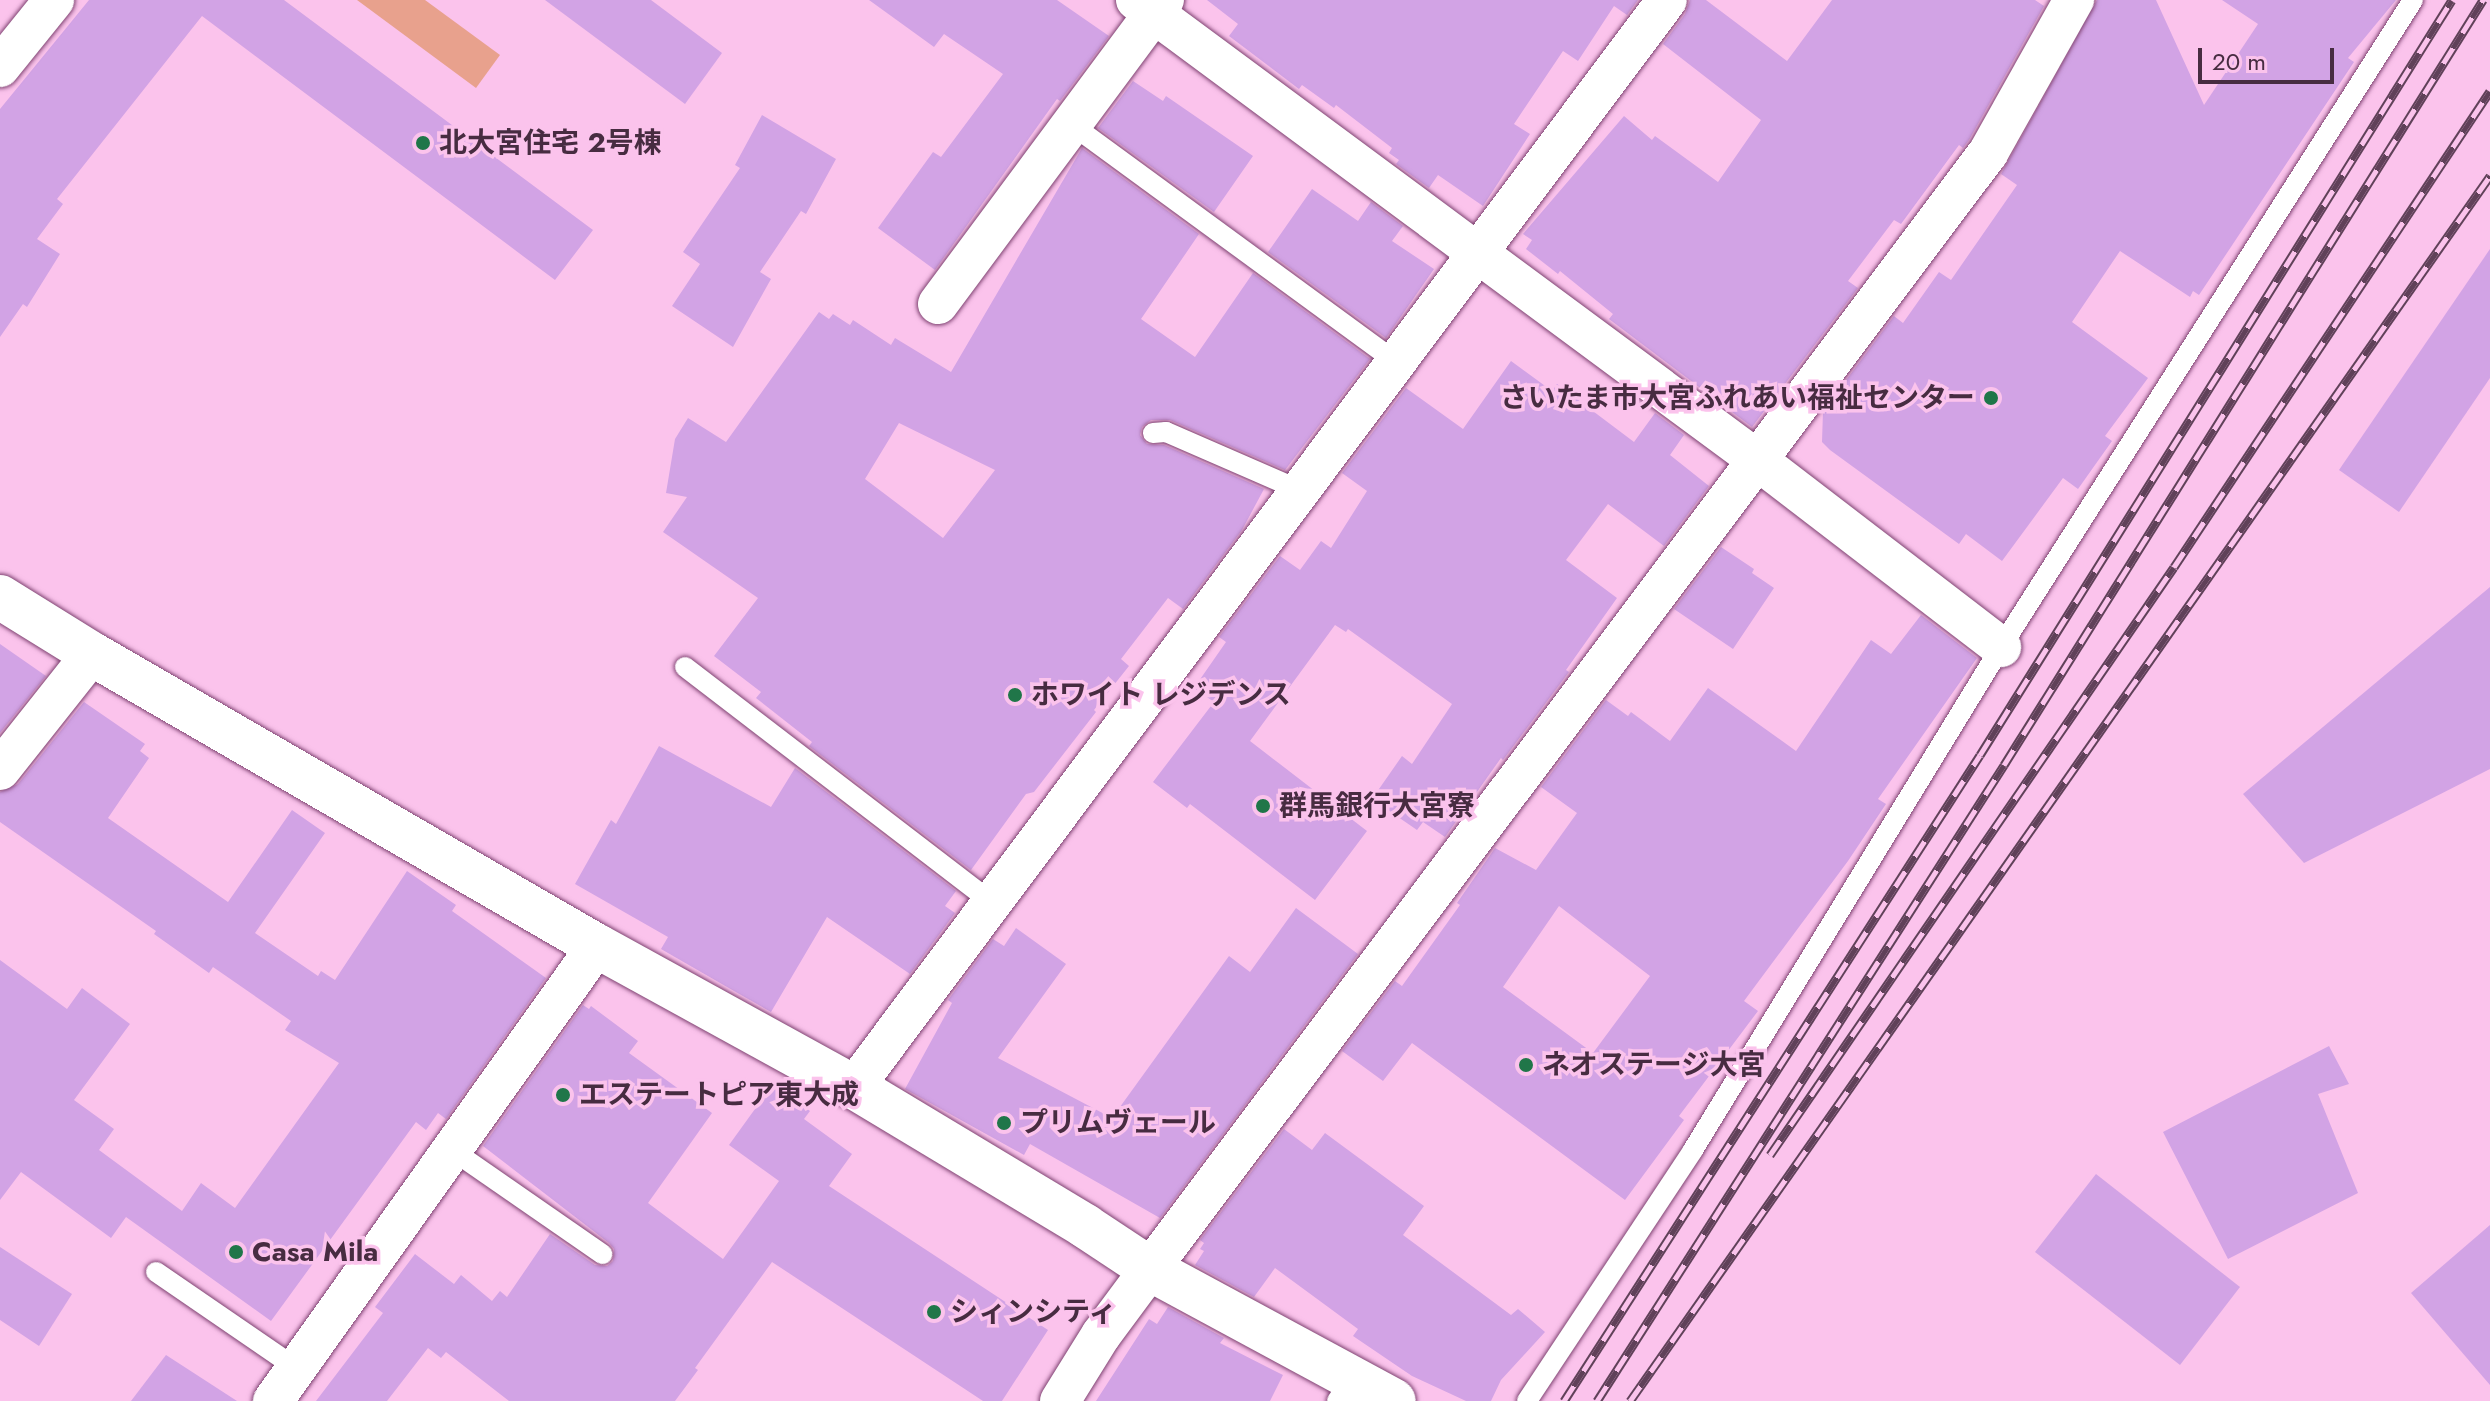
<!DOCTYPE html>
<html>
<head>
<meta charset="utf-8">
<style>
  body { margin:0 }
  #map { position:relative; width:2490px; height:1401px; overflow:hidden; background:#fbc3ec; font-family:Jost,"Noto Sans JP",sans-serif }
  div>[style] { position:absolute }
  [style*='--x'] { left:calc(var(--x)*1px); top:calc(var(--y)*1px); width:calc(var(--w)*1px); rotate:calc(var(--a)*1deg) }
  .green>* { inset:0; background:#e8a18d }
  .building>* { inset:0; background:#d2a3e5 }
  .roads { filter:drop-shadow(0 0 2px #7e4271) drop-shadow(0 0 2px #7e4271) }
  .service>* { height:20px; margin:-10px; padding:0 10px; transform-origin:10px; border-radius:10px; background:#fff }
  .minor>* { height:40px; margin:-20px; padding:0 20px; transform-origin:20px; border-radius:20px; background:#fff }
  .tertiary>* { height:44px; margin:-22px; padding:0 22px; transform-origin:22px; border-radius:22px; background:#fff }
  .rail>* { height:9px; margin-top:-4.5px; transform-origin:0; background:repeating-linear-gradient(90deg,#fbc3ec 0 18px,#604159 0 36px); box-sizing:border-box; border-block:2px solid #604159 }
  .dots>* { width:22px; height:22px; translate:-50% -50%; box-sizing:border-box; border:4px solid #fbc3ec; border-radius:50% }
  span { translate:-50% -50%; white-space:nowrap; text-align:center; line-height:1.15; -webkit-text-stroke:7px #fbc3ec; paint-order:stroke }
  .poi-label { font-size:28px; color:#472c41; font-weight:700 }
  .left { translate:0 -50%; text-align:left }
  .right { translate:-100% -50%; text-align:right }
  .scale { position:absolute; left:2198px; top:48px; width:136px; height:36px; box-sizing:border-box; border:4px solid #472c41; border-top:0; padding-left:10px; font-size:24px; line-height:28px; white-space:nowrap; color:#472c41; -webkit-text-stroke:6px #fbc3ec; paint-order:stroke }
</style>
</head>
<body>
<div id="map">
  <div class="green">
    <i style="clip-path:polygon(357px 0,425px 0,500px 55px,476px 88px)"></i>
  </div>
  <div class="building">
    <i style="clip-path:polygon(89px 0,284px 0,593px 230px,555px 280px,202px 16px,57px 199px,63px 204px,37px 239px,60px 254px,27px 307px,23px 304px,0 337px,0 109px)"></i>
    <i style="clip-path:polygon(545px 0,651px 0,722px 53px,685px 104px)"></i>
    <i style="clip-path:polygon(869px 0,1057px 0,1109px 36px,1060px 101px,1057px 99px,935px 270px,878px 228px,933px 152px,941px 157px,1003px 74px,944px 34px,934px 47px)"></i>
    <i style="clip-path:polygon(1207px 0,1638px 0,1627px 15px,1614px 6px,1578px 61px,1563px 51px,1514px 124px,1530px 134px,1483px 206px,1438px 175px,1429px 188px,1396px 164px,1399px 160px,1389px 153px,1392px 148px,1336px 105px,1334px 108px,1302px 85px,1299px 89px,1229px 36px,1238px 24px)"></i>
    <i style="clip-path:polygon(1690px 0,1706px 0,1787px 61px,1832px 0,2035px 0,2044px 6px,1969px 140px,1963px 148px,1959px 145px,1901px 224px,1894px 220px,1848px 281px,1858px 288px,1752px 427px,1609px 319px,1613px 314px,1560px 271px,1558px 274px,1526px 249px,1532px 240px,1523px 234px,1624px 116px,1652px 140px,1655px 136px,1718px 182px,1761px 120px,1663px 44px,1685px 14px)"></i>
    <i style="clip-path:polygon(2097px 0,2156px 0,2204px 105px,2258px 24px,2222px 0,2396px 0,2348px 58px,2354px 62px,2199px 295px,2193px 291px,2190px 297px,2120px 251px,2072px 322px,2148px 378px,2105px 436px,2112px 441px,2078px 489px,2063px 478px,2002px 561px,1966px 534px,1959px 544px,1830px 450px,1822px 442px,1823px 411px,1894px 316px,1903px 323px,1939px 272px,1951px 280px,2017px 185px,2001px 174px)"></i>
    <i style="clip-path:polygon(1133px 81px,1163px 101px,1166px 96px,1253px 156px,1214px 212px,1098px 128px)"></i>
    <i style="clip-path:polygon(762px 115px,836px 159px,806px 214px,801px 211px,760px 272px,771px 279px,733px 347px,672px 306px,700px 264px,683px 252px,740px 168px,735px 165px)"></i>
    <i style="clip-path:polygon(evenodd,1082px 148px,1199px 234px,1141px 319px,1195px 357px,1253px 273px,1370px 359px,1285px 470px,1170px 420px,1151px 420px,1142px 427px,1140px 435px,1147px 444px,1164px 445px,1264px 489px,1242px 530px,1183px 609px,1168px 598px,1121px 659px,1129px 666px,1094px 710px,1096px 712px,1034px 792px,1026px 794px,971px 870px,809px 746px,812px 742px,756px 698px,761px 692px,714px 656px,758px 598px,663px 532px,687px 497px,666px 493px,675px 439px,688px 418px,726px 442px,819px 312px,829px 319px,833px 314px,850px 325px,853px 320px,891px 345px,895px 338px,951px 372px,1082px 148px,899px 423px,995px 470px,943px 538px,865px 479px,899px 423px)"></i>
    <i style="clip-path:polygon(1312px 189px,1358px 221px,1371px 202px,1403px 226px,1392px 241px,1434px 269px,1386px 338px,1268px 252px)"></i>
    <i style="clip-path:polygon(2490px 249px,2490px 378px,2399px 512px,2339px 470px)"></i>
    <i style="clip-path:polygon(1511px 361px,1552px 391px,1557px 384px,1634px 442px,1655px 413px,1684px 435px,1670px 455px,1709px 486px,1664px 546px,1608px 504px,1566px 560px,1617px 598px,1566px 670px,1569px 672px,1503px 760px,1501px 758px,1445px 837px,1423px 822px,1417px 830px,1372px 799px,1402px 756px,1412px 764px,1452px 704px,1348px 629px,1346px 632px,1335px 625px,1250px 741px,1367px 831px,1315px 900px,1190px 804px,1187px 808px,1153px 782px,1214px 702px,1194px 688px,1226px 642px,1219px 637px,1280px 556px,1300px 570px,1321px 541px,1331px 548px,1367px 491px,1342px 473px,1406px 388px,1463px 429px)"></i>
    <i style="clip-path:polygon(1721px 547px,1754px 569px,1752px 573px,1774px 588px,1733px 649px,1674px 609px)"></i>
    <i style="clip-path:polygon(2490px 587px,2490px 769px,2304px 863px,2243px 794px)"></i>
    <i style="clip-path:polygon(evenodd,1921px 615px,1977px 658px,1878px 799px,1886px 804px,1848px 861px,1744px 1001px,1758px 1011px,1679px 1116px,1684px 1120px,1625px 1200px,1412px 1043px,1383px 1081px,1342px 1051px,1395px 981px,1402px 986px,1460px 905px,1457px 903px,1495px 848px,1536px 870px,1577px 813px,1541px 787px,1606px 700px,1628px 716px,1631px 712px,1670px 741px,1708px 688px,1796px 751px,1871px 640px,1891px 654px,1921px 615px,1559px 906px,1650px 976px,1593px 1053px,1503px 987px,1559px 906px)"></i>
    <i style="clip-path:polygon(0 644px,46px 676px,0 733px)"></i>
    <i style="clip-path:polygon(84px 702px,145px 744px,140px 751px,149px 758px,108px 818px,228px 902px,292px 810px,325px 833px,255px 933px,318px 976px,321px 971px,335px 980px,407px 871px,456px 905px,452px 911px,546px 978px,446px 1119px,438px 1113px,426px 1130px,416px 1122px,271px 1321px,126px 1217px,111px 1238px,21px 1172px,0 1200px,0 960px,67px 1009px,82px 988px,130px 1024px,74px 1100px,114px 1129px,99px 1150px,182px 1211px,201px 1183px,235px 1208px,339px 1063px,285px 1030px,291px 1021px,213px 967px,209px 973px,154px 934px,156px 931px,0 822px,0 792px,18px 784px)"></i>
    <i style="clip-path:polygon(659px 746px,771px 807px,795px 768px,956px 891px,945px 906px,955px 913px,910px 974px,827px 917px,771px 1012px,734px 991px,661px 949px,668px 937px,575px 884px,611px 820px,616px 824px)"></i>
    <i style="clip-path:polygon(1296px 908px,1358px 954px,1160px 1218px,1030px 1144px,1024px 1155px,905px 1089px,952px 1003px,948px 1000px,993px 939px,1004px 946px,1016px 928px,1066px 964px,998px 1058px,1112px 1118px,1229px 956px,1250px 972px)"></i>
    <i style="clip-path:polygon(583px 1005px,589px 1009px,591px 1006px,638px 1041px,629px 1053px,712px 1113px,648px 1203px,723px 1259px,779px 1181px,729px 1145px,773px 1084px,810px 1111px,804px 1119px,852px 1154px,829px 1186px,1048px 1330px,1002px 1401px,983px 1401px,772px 1262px,695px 1368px,698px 1370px,675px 1401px,509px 1401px,446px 1352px,441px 1358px,428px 1348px,387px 1401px,316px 1401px,383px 1313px,375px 1307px,415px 1254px,454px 1284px,461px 1275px,492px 1301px,500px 1291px,507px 1297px,550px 1234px,595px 1265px,607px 1266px,613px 1261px,614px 1249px,609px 1243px,483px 1146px)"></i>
    <i style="clip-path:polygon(2329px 1046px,2349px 1084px,2318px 1094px,2358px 1193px,2228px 1259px,2163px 1132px)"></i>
    <i style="clip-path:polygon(1284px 1129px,1312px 1150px,1325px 1133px,1424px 1206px,1403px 1235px,1511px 1315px,1518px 1309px,1545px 1332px,1501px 1380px,1491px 1401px,1466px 1401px,1412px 1376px,1353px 1336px,1358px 1329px,1275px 1268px,1254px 1297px,1195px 1265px,1204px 1251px,1200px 1249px,1204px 1243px,1200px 1240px)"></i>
    <i style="clip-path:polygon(2096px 1174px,2240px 1287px,2180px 1365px,2035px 1252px)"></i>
    <i style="clip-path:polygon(2490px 1225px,2490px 1385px,2411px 1293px)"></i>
    <i style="clip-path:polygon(0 1247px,72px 1294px,39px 1346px,0 1320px)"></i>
    <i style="clip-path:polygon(1168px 1307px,1224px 1338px,1220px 1343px,1283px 1375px,1270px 1401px,1096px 1401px,1149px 1319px,1157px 1324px)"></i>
    <i style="clip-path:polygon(166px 1355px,237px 1401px,131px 1401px)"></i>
  </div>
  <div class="roads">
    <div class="service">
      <i style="--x:1071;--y:124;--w:405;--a:36.2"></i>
      <i style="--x:1153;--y:433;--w:13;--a:-4"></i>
      <i style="--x:1166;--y:432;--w:148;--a:23.5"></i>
      <i style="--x:685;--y:667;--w:388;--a:37.5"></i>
      <i style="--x:452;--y:1150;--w:183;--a:34.7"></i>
      <i style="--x:156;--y:1272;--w:170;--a:34.4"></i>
      <i style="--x:1337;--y:1401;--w:25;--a:-56"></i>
      <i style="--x:1527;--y:1401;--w:301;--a:-56.5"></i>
      <i style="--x:1693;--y:1150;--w:590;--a:-58.52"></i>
      <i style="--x:2001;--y:647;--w:767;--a:-57.51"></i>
    </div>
    <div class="minor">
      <i style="--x:1136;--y:0;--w:771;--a:36.51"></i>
      <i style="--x:1756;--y:459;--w:309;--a:37.5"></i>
      <i style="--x:0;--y:67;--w:86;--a:-51.1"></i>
      <i style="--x:938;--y:304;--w:379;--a:-53.4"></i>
      <i style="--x:0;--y:770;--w:148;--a:-51.6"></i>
      <i style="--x:854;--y:1087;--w:1357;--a:-53.21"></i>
      <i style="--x:273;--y:1401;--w:559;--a:-54.55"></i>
      <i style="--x:1060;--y:1401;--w:78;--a:-58.2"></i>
      <i style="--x:1101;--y:1335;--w:82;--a:-53.4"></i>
      <i style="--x:1150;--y:1269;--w:1396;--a:-53.1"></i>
      <i style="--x:1988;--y:153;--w:176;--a:-60.7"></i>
    </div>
    <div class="tertiary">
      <i style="--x:0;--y:597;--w:108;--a:31.8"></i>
      <i style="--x:92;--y:654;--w:583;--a:30.04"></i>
      <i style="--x:597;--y:946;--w:293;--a:28.8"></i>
      <i style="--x:854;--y:1087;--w:270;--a:31"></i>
      <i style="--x:1085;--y:1226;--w:78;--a:33.5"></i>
      <i style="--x:1150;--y:1269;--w:277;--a:28.4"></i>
    </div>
  </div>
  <div class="rail">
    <i style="--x:1770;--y:1155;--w:713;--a:-55.51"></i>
    <i style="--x:2174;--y:567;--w:571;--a:-56.42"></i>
    <i style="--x:1564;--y:1401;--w:768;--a:-57.22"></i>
    <i style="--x:1980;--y:755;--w:890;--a:-57.99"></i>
    <i style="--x:1597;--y:1401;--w:755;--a:-57.38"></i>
    <i style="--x:2004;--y:765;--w:903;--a:-57.95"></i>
    <i style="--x:1630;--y:1401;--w:1497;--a:-54.93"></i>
  </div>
  <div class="dots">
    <i style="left:423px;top:143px;background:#207649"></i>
    <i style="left:1991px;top:398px;background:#207649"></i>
    <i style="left:1015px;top:695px;background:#207649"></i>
    <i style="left:1263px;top:806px;background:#207649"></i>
    <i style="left:1526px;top:1065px;background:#207649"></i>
    <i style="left:563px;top:1095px;background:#207649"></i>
    <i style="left:1004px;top:1123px;background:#207649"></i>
    <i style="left:236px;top:1252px;background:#207649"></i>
    <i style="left:934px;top:1312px;background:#207649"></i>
  </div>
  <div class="poi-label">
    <span class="left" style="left:439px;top:143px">北大宮住宅 2号棟</span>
    <span class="right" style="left:1975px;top:398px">さいたま市大宮ふれあい福祉センター</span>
    <span class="left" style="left:1031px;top:695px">ホワイト レジデンス</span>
    <span class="left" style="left:1279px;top:806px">群馬銀行大宮寮</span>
    <span class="left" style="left:1542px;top:1065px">ネオステージ大宮</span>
    <span class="left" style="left:579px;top:1095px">エステートピア東大成</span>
    <span class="left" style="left:1020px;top:1123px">プリムヴェール</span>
    <span class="left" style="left:252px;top:1252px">Casa Mila</span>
    <span class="left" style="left:950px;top:1312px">シィンシティ</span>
  </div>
  <div class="scale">20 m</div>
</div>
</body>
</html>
